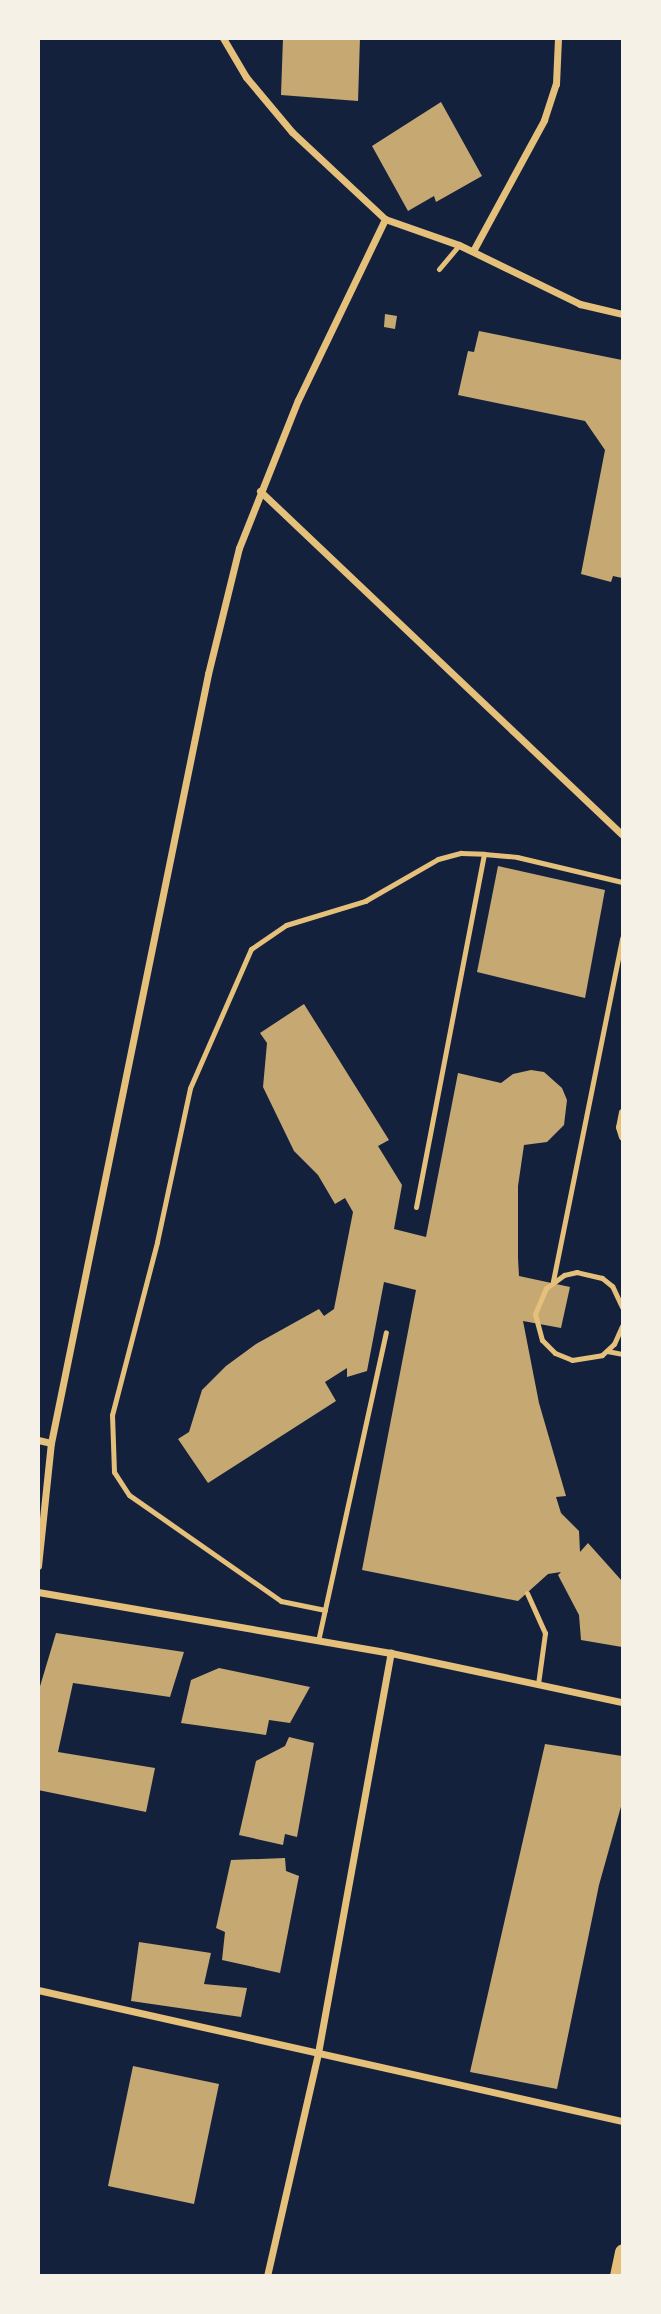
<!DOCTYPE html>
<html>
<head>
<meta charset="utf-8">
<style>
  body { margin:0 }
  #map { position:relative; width:661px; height:2314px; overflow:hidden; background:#14213d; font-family:"Space Grotesk",sans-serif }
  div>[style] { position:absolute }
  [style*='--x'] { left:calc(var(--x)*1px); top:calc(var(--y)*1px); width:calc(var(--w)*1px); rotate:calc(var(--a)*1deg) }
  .building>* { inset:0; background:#c6a872 }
  .service>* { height:5px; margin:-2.5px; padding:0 2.5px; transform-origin:2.5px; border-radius:2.5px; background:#e5c07b }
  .minor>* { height:7px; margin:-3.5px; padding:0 3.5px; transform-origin:3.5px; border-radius:3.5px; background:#e5c07b }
  .secondary>* { height:14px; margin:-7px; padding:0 7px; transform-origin:7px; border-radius:7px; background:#e5c07b }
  span { translate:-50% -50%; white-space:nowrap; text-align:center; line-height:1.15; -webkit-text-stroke:5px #f6f1e7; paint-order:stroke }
  .frame { position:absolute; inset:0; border:40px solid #f6f1e7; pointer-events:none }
</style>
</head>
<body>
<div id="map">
  <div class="building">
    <i style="clip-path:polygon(283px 38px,360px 38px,358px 101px,281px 95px)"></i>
    <i style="clip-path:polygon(441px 102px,482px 176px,436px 202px,434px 196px,408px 211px,372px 146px)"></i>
    <i style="clip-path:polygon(385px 314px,397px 316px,395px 329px,384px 327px)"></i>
    <i style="clip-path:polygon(479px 331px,622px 360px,622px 578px,613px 576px,611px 582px,581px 574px,605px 450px,585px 421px,458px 395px,468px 351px,474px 352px)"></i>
    <i style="clip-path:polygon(498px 866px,605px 890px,585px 998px,477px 972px)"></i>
    <i style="clip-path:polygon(304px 1004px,389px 1140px,378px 1146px,402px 1185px,394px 1229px,426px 1237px,458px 1073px,501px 1083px,513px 1074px,531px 1070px,544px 1072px,562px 1088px,567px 1100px,564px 1125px,547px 1142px,524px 1145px,518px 1186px,518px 1258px,519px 1276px,570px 1287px,561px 1328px,523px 1321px,539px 1403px,566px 1496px,556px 1497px,561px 1513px,579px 1531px,580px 1552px,588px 1543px,622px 1581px,622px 1647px,581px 1640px,579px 1615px,558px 1575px,561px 1572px,548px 1574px,518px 1601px,362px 1570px,416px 1290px,384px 1282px,367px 1371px,347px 1377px,347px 1368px,325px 1382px,336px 1401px,208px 1483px,178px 1439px,189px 1432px,202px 1390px,226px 1366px,256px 1344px,319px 1309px,324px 1316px,334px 1309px,353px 1212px,345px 1198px,335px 1204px,318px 1175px,294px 1151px,263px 1087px,267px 1043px,260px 1033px)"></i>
    <i style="clip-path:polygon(56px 1633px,184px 1652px,170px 1697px,73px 1683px,58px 1752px,155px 1768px,146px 1812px,38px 1790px,38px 1693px)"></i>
    <i style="clip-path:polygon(219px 1668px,310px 1687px,290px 1723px,269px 1720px,266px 1735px,181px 1723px,191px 1680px)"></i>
    <i style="clip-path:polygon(289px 1737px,314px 1743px,297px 1837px,285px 1834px,283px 1845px,239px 1835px,256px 1761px,285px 1746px)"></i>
    <i style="clip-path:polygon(545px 1744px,622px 1756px,622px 1803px,599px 1885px,557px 2089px,470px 2072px)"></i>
    <i style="clip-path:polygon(285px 1858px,286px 1871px,299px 1876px,280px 1973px,222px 1960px,225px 1932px,216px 1928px,231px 1860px)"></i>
    <i style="clip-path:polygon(139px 1942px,211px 1953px,204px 1984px,247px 1988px,241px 2017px,131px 2001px)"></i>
    <i style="clip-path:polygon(133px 2066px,219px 2084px,194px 2204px,108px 2186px)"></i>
  </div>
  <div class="service">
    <i style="--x:439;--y:269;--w:31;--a:-50"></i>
    <i style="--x:416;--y:1207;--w:359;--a:-79.1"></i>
    <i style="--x:484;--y:854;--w:33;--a:5"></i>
    <i style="--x:517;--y:857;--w:108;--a:13.4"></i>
    <i style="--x:553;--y:1281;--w:350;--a:-78.6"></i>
    <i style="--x:622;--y:1307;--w:23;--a:-115"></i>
    <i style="--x:612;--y:1286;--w:13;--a:-141"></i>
    <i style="--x:602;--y:1278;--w:26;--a:-167"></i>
    <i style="--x:577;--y:1272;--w:13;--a:167"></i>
    <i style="--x:564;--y:1275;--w:22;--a:144"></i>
    <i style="--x:546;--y:1288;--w:28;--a:113"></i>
    <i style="--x:535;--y:1314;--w:27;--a:75"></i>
    <i style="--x:542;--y:1340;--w:18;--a:45"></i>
    <i style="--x:555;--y:1353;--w:18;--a:22"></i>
    <i style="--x:572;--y:1360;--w:30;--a:-9"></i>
    <i style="--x:602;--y:1355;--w:16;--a:-43"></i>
    <i style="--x:614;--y:1344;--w:20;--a:-66"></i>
    <i style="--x:607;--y:1351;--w:15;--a:11"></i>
    <i style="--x:527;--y:1593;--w:44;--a:65.8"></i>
    <i style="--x:545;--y:1633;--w:51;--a:97.8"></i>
    <i style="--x:325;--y:1610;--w:45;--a:-168.4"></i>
    <i style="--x:281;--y:1601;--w:185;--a:-145.1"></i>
    <i style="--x:129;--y:1495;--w:27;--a:-123"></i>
    <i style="--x:114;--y:1472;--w:57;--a:-92"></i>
    <i style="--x:112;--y:1415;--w:179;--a:-75.4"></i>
    <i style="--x:157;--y:1242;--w:157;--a:-77.9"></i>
    <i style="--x:190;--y:1088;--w:152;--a:-66.3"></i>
    <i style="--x:251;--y:949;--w:42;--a:-34.4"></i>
    <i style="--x:286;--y:925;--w:83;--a:-16.9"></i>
    <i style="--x:365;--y:901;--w:84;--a:-29.9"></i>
    <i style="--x:438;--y:859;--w:24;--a:-15"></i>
    <i style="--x:461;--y:853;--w:23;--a:2"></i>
    <i style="--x:318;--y:1641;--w:316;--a:-77.6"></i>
  </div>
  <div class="minor">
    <i style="--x:223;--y:38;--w:45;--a:59.5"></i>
    <i style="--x:246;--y:77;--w:72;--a:50.1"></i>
    <i style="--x:292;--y:132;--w:127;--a:43.1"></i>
    <i style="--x:385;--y:219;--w:78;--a:19.4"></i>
    <i style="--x:459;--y:245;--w:135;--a:26"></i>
    <i style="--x:580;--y:304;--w:43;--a:13.4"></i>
    <i style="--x:473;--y:251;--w:149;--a:-61.5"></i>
    <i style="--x:544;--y:120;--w:38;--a:-72"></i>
    <i style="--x:556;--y:84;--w:46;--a:-87.5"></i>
    <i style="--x:260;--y:491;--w:499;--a:43.5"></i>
    <i style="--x:622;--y:1112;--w:15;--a:101"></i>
    <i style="--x:619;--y:1127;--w:10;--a:73"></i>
    <i style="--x:38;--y:1440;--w:13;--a:13"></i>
    <i style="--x:38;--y:1566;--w:124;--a:-84"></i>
    <i style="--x:51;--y:1443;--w:785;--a:-78.46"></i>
    <i style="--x:208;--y:674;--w:130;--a:-76.2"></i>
    <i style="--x:239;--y:548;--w:159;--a:-68.3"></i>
    <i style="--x:298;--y:400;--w:201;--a:-64.3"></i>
    <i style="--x:38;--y:1592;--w:358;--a:9.8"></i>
    <i style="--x:391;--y:1653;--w:236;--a:12"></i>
    <i style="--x:38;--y:1990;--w:599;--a:12.64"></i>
    <i style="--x:267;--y:2276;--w:229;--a:-77.1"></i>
    <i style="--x:318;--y:2053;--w:407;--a:-79.7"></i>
  </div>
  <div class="secondary">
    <i style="--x:617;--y:2276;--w:25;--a:-78"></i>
  </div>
  <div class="frame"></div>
</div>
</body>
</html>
